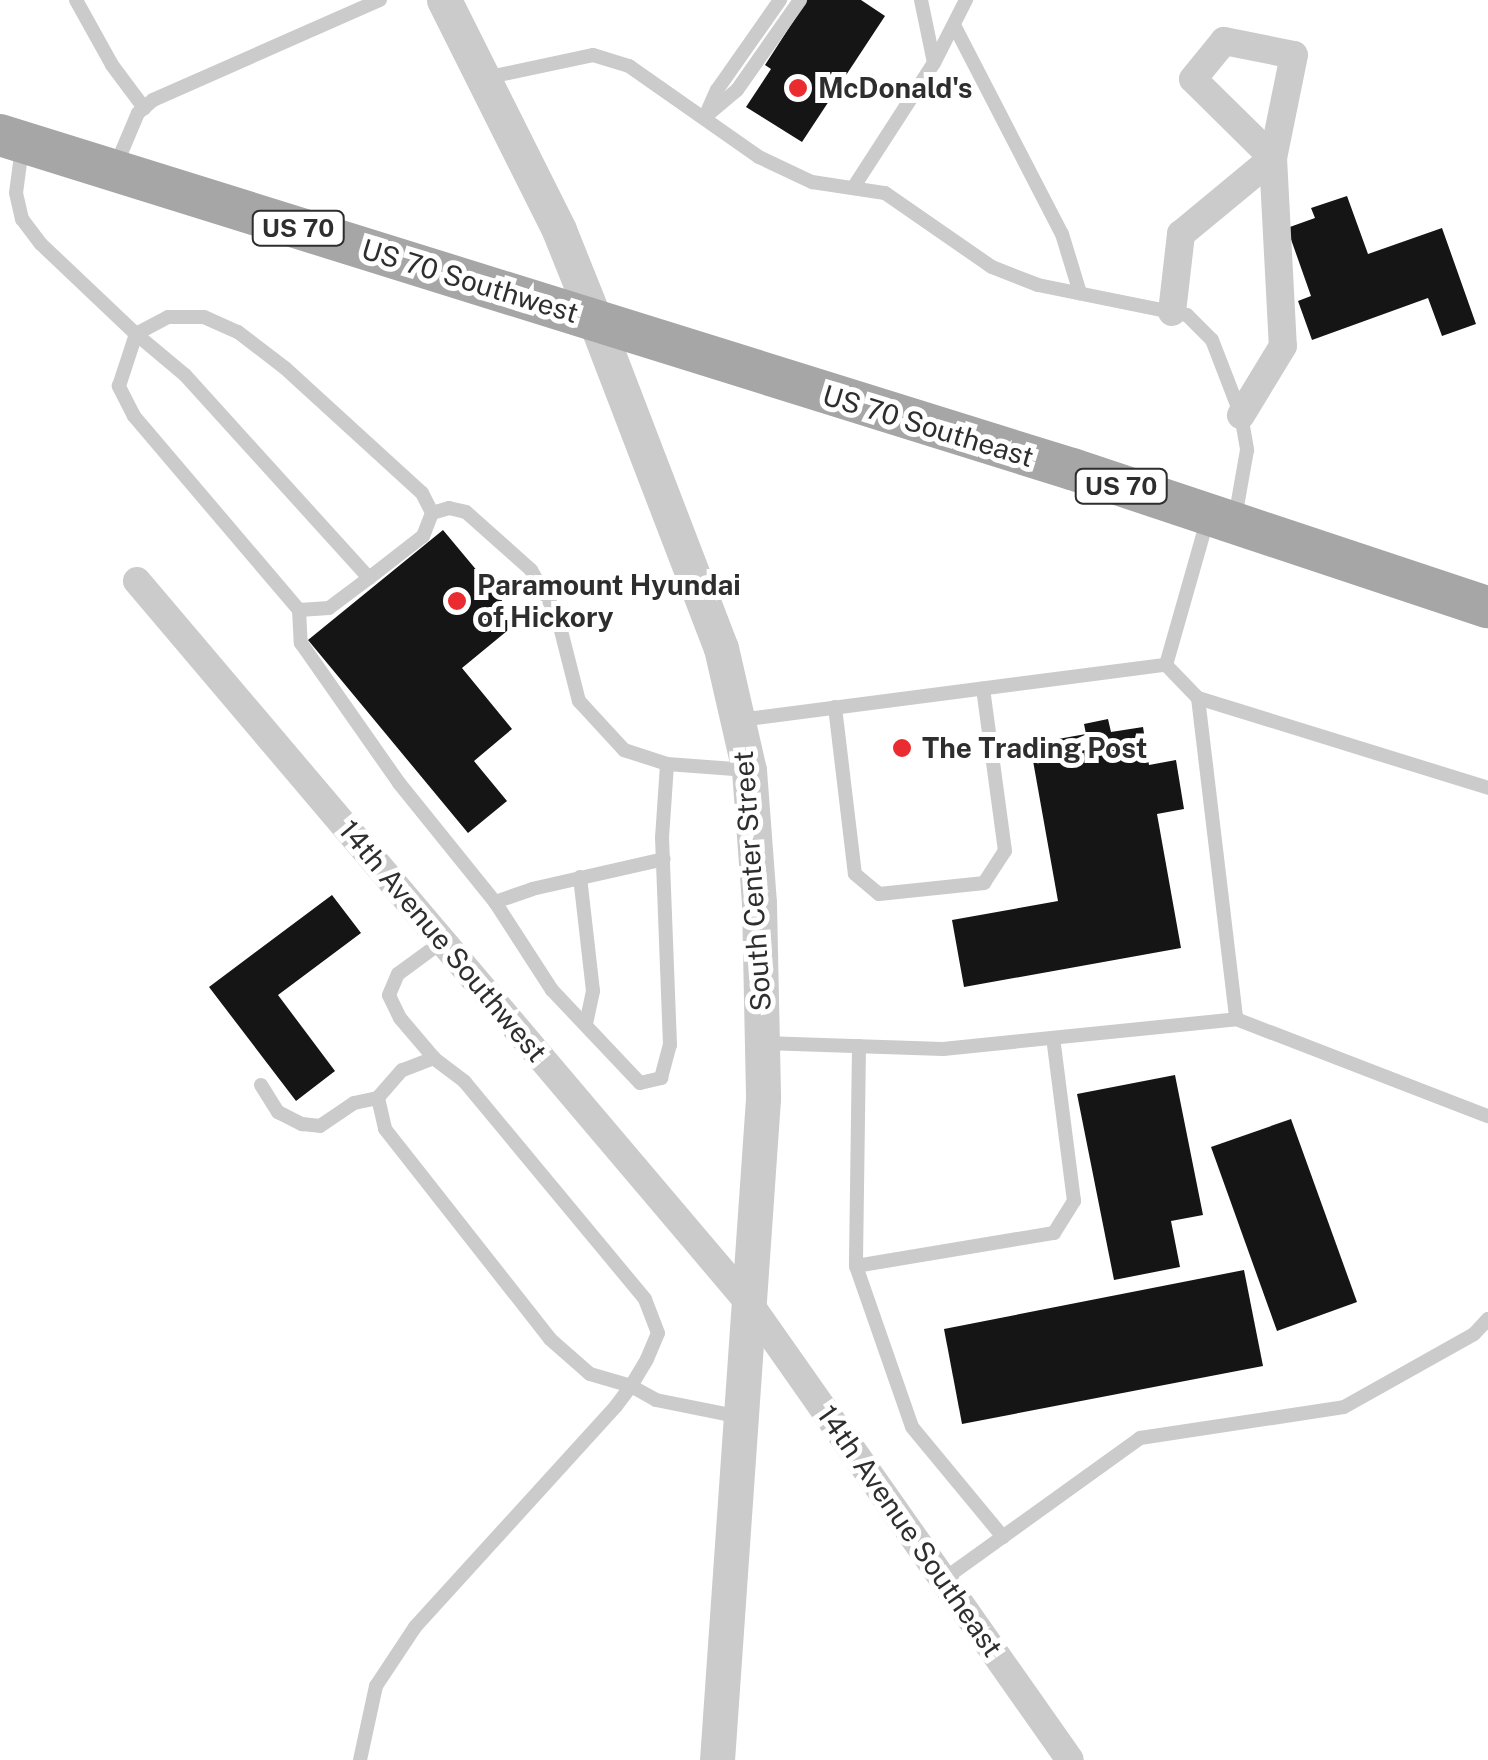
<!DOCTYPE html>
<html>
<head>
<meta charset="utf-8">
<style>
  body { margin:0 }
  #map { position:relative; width:1488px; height:1760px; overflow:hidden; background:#fff; font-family:"Public Sans",sans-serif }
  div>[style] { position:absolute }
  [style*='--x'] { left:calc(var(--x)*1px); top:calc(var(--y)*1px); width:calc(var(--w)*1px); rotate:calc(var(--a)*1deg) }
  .building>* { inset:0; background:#151515 }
  .service>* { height:14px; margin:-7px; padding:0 7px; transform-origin:7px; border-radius:7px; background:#cbcbcb }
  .minor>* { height:28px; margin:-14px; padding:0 14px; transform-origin:14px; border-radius:14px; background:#cbcbcb }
  .tertiary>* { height:35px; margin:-17.5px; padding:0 17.5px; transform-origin:17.5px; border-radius:17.5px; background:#cbcbcb }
  .primary>* { height:42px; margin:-21px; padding:0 21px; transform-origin:21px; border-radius:21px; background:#a6a6a6 }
  .dots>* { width:28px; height:28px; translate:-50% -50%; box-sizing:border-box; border:5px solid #fff; border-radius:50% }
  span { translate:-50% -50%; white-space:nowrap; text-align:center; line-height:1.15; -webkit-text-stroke:10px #fff; paint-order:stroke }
  .shield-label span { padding:2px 8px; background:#fff; border:2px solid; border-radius:8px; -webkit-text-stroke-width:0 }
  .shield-label { font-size:25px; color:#2e2e2e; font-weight:700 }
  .poi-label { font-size:28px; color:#2e2e2e; font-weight:700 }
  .left { translate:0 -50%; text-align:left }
  .street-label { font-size:28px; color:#2e2e2e }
</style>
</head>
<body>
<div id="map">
  <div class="building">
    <i style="clip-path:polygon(807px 0,861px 0,885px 16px,802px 142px,746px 107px,771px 69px,765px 65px)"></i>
    <i style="clip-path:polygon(1347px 196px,1368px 254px,1442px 228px,1476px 324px,1442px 336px,1428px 298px,1312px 340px,1298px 301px,1311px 296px,1287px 228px,1315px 218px,1311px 208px)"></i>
    <i style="clip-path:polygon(443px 530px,519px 621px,462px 668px,512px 729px,474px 761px,507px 801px,468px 833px,308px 640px)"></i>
    <i style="clip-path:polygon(1108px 719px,1111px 732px,1143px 727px,1149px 765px,1176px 760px,1184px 809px,1157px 814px,1181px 948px,964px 987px,952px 920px,1058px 901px,1030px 744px,1086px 734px,1084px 724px)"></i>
    <i style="clip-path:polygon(332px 895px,361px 933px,278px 995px,335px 1071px,296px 1101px,209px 987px)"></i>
    <i style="clip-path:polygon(1175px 1075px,1203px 1215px,1171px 1221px,1180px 1267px,1114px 1280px,1077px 1094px)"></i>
    <i style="clip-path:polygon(1291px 1119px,1357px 1302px,1277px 1331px,1211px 1147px)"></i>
    <i style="clip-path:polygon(1244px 1270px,1263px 1366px,962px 1424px,944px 1329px)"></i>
  </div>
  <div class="service">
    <i style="--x:76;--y:0;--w:74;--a:61"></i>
    <i style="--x:112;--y:65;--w:54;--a:53.3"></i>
    <i style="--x:921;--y:0;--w:64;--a:78.3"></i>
    <i style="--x:955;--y:27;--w:233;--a:62.7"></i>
    <i style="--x:1062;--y:234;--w:62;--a:73"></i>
    <i style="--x:485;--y:78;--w:110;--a:-12"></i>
    <i style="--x:593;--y:55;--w:38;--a:17"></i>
    <i style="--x:629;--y:66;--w:159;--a:35"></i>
    <i style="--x:759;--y:157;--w:59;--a:25.3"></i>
    <i style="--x:812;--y:182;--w:74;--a:8.6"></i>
    <i style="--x:885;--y:193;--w:130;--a:34.7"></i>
    <i style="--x:992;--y:267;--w:49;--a:21.4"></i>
    <i style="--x:1038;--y:285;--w:152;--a:11.4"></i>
    <i style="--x:1187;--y:315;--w:35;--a:45"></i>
    <i style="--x:1212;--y:340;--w:80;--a:68.9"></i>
    <i style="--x:1241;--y:415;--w:36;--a:80"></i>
    <i style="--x:1247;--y:450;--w:69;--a:100"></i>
    <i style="--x:707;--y:112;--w:24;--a:-66"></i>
    <i style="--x:717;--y:90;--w:110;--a:-55"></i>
    <i style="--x:705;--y:117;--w:42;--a:-40.2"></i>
    <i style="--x:737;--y:90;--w:110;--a:-55"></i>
    <i style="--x:22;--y:148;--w:45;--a:97.6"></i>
    <i style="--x:16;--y:193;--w:27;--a:77"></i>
    <i style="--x:22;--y:219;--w:31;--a:53"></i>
    <i style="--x:41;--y:244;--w:131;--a:43.5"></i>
    <i style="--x:136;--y:334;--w:36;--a:-28"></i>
    <i style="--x:168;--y:317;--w:36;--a:0"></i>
    <i style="--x:204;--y:317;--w:37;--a:24"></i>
    <i style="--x:238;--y:332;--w:59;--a:37.5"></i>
    <i style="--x:285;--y:368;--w:185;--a:42.4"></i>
    <i style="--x:422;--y:493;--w:22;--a:63"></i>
    <i style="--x:432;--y:513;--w:25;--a:111"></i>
    <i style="--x:423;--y:536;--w:68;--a:142.1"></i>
    <i style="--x:369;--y:578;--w:50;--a:143.1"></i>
    <i style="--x:329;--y:608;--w:30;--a:176"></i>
    <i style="--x:299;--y:610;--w:255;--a:-130.4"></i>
    <i style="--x:134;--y:416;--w:34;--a:-117"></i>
    <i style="--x:119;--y:386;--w:55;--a:-71.9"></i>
    <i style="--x:136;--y:334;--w:64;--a:39.9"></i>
    <i style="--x:185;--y:375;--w:274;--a:47.8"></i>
    <i style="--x:116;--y:165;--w:56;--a:-67.1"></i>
    <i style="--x:138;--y:113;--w:20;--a:-41"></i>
    <i style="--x:153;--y:100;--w:248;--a:-23.8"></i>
    <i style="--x:853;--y:188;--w:149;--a:-57.1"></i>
    <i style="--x:934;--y:63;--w:71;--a:-63.1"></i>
    <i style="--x:432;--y:513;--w:18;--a:-16"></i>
    <i style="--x:449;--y:508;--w:17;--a:13"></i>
    <i style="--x:466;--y:512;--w:87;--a:41.7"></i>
    <i style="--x:531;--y:570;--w:52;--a:60"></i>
    <i style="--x:557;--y:615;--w:89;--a:75.7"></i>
    <i style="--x:579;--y:701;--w:67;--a:47.4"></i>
    <i style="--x:624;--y:750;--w:45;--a:18"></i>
    <i style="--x:667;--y:764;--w:81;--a:4.2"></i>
    <i style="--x:1207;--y:521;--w:150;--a:105.9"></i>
    <i style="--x:1166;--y:665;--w:46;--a:45.9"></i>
    <i style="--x:1198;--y:698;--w:323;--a:83.2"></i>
    <i style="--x:299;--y:610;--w:33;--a:87"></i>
    <i style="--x:301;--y:643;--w:171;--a:55"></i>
    <i style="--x:399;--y:783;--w:153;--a:51.1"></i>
    <i style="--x:495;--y:902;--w:105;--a:57.1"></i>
    <i style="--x:552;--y:990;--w:128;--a:46.6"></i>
    <i style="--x:640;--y:1083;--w:22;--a:-13"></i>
    <i style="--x:661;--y:1078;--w:34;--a:-75"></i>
    <i style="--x:670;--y:1045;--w:207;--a:-92.2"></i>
    <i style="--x:662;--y:838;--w:74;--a:-86.1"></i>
    <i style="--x:1198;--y:698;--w:304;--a:17.2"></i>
    <i style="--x:835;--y:707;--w:168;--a:83.2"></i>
    <i style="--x:855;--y:874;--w:31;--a:40"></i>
    <i style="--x:879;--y:894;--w:106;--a:-6"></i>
    <i style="--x:984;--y:883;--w:38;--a:-57"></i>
    <i style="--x:1005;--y:851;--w:164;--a:-97.7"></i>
    <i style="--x:740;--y:720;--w:430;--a:-7.4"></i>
    <i style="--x:580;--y:877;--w:115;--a:83.5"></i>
    <i style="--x:593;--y:991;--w:35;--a:102"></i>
    <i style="--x:495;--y:902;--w:39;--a:-19"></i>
    <i style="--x:532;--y:889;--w:135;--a:-12.8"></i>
    <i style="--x:764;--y:1043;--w:179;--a:1.9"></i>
    <i style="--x:943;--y:1049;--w:295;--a:-5.8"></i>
    <i style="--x:1236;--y:1019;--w:270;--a:21.1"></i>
    <i style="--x:859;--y:1046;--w:220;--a:90.8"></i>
    <i style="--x:856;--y:1266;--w:170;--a:70.8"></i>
    <i style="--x:912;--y:1427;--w:143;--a:50.4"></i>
    <i style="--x:434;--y:1058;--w:52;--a:-130.4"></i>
    <i style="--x:400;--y:1018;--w:25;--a:-116"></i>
    <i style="--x:389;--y:995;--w:23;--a:-67"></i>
    <i style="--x:398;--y:974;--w:56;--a:-36.3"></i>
    <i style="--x:261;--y:1085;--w:32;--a:58"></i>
    <i style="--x:278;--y:1112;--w:27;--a:27"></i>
    <i style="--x:302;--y:1124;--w:18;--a:6"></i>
    <i style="--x:320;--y:1126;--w:41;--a:-34.1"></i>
    <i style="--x:354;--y:1103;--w:25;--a:-12"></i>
    <i style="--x:856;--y:1266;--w:201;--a:-9.5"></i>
    <i style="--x:1054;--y:1233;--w:38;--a:-58"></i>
    <i style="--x:1074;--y:1201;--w:164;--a:-97.3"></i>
    <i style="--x:944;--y:1579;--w:241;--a:-35.7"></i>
    <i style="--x:1140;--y:1438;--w:206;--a:-8.6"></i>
    <i style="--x:1344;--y:1407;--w:149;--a:-29.3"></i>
    <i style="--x:1474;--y:1334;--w:21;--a:-47"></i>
    <i style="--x:360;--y:1760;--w:76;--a:-77.8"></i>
    <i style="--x:376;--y:1686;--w:71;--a:-56.5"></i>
    <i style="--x:415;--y:1627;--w:299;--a:-47.7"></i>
    <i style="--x:616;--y:1406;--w:25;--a:-53"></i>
    <i style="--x:631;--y:1386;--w:31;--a:-59"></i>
    <i style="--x:647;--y:1359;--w:28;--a:-67"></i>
    <i style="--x:658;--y:1333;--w:36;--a:-111"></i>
    <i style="--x:645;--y:1299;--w:283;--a:-129.7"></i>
    <i style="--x:464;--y:1081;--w:38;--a:-143"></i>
    <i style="--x:434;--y:1058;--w:34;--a:159"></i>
    <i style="--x:402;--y:1070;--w:37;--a:131"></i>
    <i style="--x:378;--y:1098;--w:32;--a:77"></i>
    <i style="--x:385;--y:1129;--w:267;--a:51.8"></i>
    <i style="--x:550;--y:1339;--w:53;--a:41.2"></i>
    <i style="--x:590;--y:1374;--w:43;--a:16.3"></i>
    <i style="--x:631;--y:1386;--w:29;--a:29"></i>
    <i style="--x:656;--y:1400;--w:87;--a:11.3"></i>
  </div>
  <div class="minor">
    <i style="--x:1172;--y:312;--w:79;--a:-83.4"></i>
    <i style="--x:1181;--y:234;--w:119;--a:-39.6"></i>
    <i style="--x:1273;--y:158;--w:112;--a:-135.4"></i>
    <i style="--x:1193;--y:79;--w:49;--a:-50.8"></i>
    <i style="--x:1224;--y:41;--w:71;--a:11.3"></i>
    <i style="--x:1294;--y:55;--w:105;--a:101.5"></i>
    <i style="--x:1273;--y:158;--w:188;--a:87"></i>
    <i style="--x:1283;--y:346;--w:81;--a:121.3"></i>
    <i style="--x:137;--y:581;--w:946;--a:49.71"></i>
    <i style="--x:749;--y:1303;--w:558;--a:54.92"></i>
  </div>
  <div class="tertiary">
    <i style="--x:444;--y:0;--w:257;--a:63.4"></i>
    <i style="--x:559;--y:230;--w:97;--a:68.2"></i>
    <i style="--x:595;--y:320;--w:351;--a:69"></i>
    <i style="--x:721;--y:648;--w:125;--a:77.1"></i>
    <i style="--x:749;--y:770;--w:133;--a:85.7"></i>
    <i style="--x:759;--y:903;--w:196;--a:88.8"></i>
    <i style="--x:763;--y:1099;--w:663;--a:93.98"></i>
  </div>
  <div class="primary">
    <i style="--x:0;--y:135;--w:1123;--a:17.31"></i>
    <i style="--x:1072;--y:469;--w:438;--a:18.4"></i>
  </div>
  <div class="dots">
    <i style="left:798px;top:88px;background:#ea2b30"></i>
    <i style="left:457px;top:601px;background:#ea2b30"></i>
    <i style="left:902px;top:748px;background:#ea2b30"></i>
  </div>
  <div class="shield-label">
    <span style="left:298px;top:228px">US 70</span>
    <span style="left:1121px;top:486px">US 70</span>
  </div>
  <div class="poi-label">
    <span class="left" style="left:818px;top:88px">McDonald's</span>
    <span class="left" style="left:477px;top:601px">Paramount Hyundai<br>of Hickory</span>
    <span class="left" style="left:922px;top:748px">The Trading Post</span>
  </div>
  <div class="street-label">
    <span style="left:470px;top:281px;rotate:17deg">US 70 Southwest</span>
    <span style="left:928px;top:426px;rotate:17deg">US 70 Southeast</span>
    <span style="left:752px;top:881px;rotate:-94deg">South Center Street</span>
    <span style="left:443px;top:941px;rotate:50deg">14th Avenue Southwest</span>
    <span style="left:910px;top:1531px;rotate:55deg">14th Avenue Southeast</span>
  </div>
</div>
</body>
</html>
